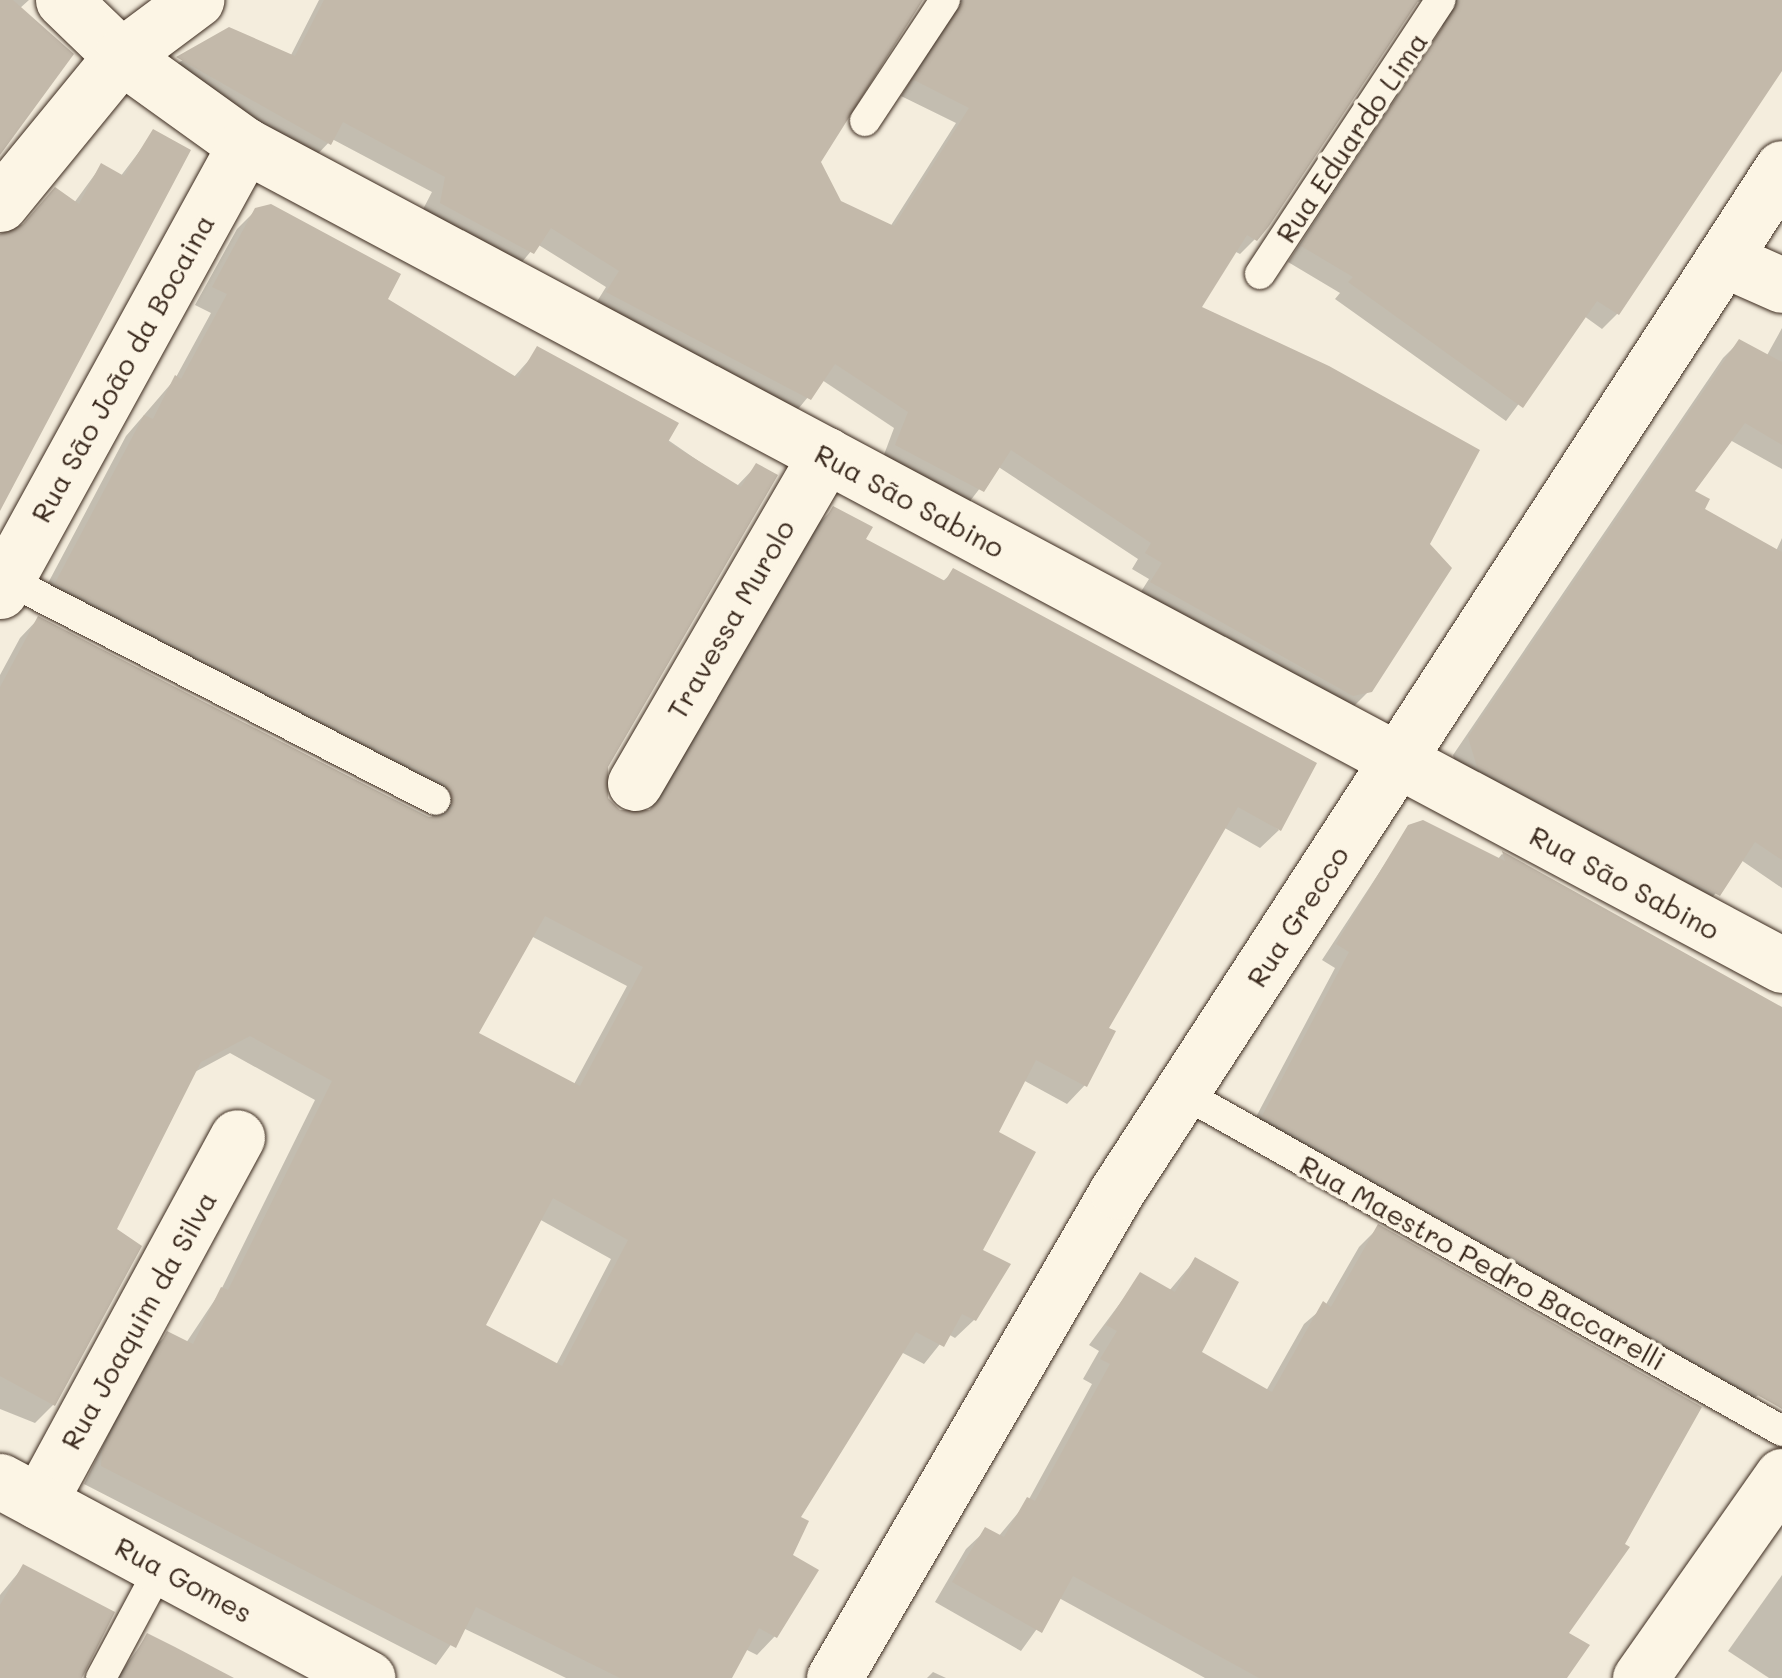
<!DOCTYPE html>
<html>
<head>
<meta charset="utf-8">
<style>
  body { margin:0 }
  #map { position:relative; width:1782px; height:1678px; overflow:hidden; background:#f4eddd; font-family:Mali,sans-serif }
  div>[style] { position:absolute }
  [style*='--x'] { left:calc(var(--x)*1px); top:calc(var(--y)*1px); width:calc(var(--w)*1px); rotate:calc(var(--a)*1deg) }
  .shadow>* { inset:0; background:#0003 }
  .building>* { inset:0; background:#c3b9aa }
  .roads { filter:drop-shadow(0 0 2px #3b2a1e) drop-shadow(0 0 2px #3b2a1e) }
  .service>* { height:30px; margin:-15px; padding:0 15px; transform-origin:15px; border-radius:15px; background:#fcf5e5 }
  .minor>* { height:55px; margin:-27.5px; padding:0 27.5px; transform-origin:27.5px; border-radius:27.5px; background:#fcf5e5 }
  .tertiary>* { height:55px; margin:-27.5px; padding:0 27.5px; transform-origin:27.5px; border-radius:27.5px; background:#fcf5e5 }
  .secondary>* { height:55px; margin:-27.5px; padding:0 27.5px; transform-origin:27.5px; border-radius:27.5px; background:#fcf5e5 }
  span { translate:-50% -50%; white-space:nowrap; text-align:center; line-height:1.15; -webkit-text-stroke:8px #fcf5e5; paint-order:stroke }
  .street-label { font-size:28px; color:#3b2a1e }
</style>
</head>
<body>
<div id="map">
  <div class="shadow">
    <i style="clip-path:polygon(0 0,29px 0,19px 9px,0 138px)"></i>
    <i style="clip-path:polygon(319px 0,920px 0,818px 162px,840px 203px,890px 227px,956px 123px,901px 96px,949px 19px,938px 0,1425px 0,1414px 3px,1255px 239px,1240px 254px,1234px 251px,1199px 308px,1427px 544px,1370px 690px,1354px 706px,1137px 598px,1149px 579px,1132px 569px,1138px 559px,997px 466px,967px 505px,882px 460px,894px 428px,822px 380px,794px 414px,593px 308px,606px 287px,537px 244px,517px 268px,420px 215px,432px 192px,332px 139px,314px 158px,163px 73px,229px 30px,290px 57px)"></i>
    <i style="clip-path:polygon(1437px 0,1782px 0,1782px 64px,1617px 314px,1602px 329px,1584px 316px,1506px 421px,1335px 299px,1340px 293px,1288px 262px,1442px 28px,1444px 8px)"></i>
    <i style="clip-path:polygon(154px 132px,0 502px,0 254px,55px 190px,74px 203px,101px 166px,120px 177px)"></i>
    <i style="clip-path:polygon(evenodd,256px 210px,385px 300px,513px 378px,538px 350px,736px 487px,756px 466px,606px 767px,605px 799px,619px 813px,648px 813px,815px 527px,833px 509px,863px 540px,942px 582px,953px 572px,1279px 830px,1260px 848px,1223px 827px,1106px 1028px,1085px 1085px,1067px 1104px,1023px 1080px,995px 1133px,974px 1320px,955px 1338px,948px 1334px,924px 1364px,901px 1352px,797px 1518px,775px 1636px,757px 1655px,745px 1649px,729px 1678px,566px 1678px,463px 1628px,436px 1665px,84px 1484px,149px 1352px,168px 1334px,186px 1343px,220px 1292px,315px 1100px,230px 1053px,193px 1073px,114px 1230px,53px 1405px,35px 1423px,0 1409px,0 675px,20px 638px,38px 619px,433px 819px,427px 801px,38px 602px,126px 436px,175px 379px,211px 313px,195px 305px,237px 229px,256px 210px,531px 936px,627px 986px,573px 1086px,476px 1034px,531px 936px,256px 210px,539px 1219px,611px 1259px,556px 1365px,482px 1326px,539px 1219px)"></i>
    <i style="clip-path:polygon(1782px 328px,1782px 469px,1730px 440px,1692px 492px,1702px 510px,1776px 551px,1782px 538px,1782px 888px,1741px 860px,1702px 911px,1461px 783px,1453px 755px,1723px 358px,1739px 342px,1766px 357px)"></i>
    <i style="clip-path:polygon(1409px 827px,1497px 860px,1502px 854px,1782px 1008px,1782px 1378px,1739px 1409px,1248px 1132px,1335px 968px,1322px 960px)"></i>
    <i style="clip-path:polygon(1378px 1228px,1566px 1634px,1564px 1678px,1205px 1678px,1059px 1598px,1021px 1651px,935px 1602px,966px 1549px,986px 1530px,998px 1537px,1028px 1501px,1092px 1384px,1083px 1379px,1099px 1351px,1089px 1345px,1141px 1275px,1169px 1291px,1195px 1260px,1199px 1353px,1266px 1391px,1304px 1324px,1325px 1306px,1359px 1247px)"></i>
    <i style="clip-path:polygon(23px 1567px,82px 1678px,0 1678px,0 1595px)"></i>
    <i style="clip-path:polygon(1782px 1575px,1782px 1678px,1769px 1678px,1728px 1651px)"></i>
    <i style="clip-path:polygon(147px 1636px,227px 1678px,117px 1678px)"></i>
    <i style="clip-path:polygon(933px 1672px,946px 1678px,927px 1678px)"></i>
  </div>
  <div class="building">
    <i style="clip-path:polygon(0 0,13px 0,74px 54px,0 155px)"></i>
    <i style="clip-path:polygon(324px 0,923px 0,821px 162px,841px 201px,894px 226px,969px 108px,914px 80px,964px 0,1419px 0,1269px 226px,1257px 241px,1247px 235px,1202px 307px,1329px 366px,1480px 450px,1430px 544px,1452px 568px,1372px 692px,1353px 696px,1150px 582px,1162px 563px,1145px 553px,1151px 543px,1011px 450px,984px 492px,895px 445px,908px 412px,835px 364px,811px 400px,606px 292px,619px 271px,551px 228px,534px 254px,440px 203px,445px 177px,343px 122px,331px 145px,176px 57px,229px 27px,295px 56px)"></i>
    <i style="clip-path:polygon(1460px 0,1782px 0,1782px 71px,1619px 315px,1597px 301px,1523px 408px,1348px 282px,1353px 277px,1301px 246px)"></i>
    <i style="clip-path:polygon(153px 129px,191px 150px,0 511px,0 234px,23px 224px,55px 187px,79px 204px,101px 163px,124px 176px)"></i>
    <i style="clip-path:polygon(evenodd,271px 204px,401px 274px,388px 299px,518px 378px,537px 346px,679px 423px,668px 442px,741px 487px,756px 463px,778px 475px,608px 767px,608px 798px,620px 810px,650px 810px,662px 799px,833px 506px,873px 527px,866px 539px,945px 581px,953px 568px,1317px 763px,1281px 831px,1238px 807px,1109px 1028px,1116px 1031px,1087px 1087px,1036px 1060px,999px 1132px,1036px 1152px,983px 1250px,1011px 1264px,976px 1321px,962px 1314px,944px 1347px,916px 1332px,801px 1517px,809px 1521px,793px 1555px,819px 1570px,777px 1638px,759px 1628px,732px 1678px,620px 1678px,476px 1607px,456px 1648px,101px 1466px,102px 1452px,167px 1331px,193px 1344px,221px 1287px,228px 1290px,332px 1081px,250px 1036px,201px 1062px,117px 1229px,142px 1246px,55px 1406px,0 1376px,0 687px,38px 616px,427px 817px,445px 816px,453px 808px,445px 783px,55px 583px,144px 415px,153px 419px,175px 375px,181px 379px,227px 294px,212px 287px,255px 208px,271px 204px,545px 916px,643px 967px,580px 1086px,479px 1033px,545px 916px,271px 204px,553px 1198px,628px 1240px,562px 1366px,486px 1325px,553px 1198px)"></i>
    <i style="clip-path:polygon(1739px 339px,1782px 362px,1782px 445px,1745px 423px,1695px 491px,1710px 499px,1705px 509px,1782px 552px,1782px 860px,1755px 842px,1720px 896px,1477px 767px,1468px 737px)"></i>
    <i style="clip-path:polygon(1423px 820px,1505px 861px,1502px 851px,1782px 1007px,1782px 1409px,1262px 1116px,1349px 952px,1336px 944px,1408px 825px)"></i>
    <i style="clip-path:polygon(1378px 1224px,1702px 1407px,1625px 1544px,1630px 1547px,1569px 1633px,1590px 1645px,1567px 1678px,1259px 1678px,1073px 1576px,1042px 1633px,952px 1582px,985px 1527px,1004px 1537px,1027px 1497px,1035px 1501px,1110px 1364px,1100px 1359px,1117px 1331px,1106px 1325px,1140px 1272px,1175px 1292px,1195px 1257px,1239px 1282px,1202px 1352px,1272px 1392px,1323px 1301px,1331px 1307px)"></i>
    <i style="clip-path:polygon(23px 1564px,115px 1612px,82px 1678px,0 1678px,0 1605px)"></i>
    <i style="clip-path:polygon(147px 1633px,175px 1647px,234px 1678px,122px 1678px)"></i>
  </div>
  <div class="roads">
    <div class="service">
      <i style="--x:865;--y:121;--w:145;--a:-56.5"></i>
      <i style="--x:1260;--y:274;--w:328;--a:-56.6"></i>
      <i style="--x:6;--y:579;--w:483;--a:27.2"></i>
      <i style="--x:1183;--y:1093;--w:688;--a:29.43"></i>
      <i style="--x:101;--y:1678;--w:127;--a:-61.8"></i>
    </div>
    <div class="minor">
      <i style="--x:63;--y:0;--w:81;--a:44"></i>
      <i style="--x:121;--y:56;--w:153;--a:35.7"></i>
      <i style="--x:245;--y:145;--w:1742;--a:28.08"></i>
      <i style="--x:1723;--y:259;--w:64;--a:23.8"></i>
      <i style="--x:0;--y:591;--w:509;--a:-61.22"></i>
      <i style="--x:635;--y:783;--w:380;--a:-59.8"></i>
      <i style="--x:39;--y:1502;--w:415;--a:-61.5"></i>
      <i style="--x:834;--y:1678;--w:563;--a:-59.84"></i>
      <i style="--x:1117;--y:1191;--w:1220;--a:-56.97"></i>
    </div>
    <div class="tertiary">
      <i style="--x:0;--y:204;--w:191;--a:-50.7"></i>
      <i style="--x:121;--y:56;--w:94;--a:-36.7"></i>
      <i style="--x:0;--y:1481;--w:417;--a:28.2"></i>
    </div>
    <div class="secondary">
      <i style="--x:1640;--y:1678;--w:247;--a:-54.9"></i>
    </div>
  </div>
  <div class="street-label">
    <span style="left:1351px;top:137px;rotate:-56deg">Rua Eduardo Lima</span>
    <span style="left:122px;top:368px;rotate:-61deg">Rua São João da Bocaina</span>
    <span style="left:910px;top:500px;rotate:28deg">Rua São Sabino</span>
    <span style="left:730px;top:619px;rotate:-60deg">Travessa Murolo</span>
    <span style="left:1625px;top:882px;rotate:28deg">Rua São Sabino</span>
    <span style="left:1297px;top:916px;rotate:-57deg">Rua Grecco</span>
    <span style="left:1483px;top:1262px;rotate:29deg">Rua Maestro Pedro Baccarelli</span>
    <span style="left:138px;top:1320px;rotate:-61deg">Rua Joaquim da Silva</span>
    <span style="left:184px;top:1579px;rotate:28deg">Rua Gomes</span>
  </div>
</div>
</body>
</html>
